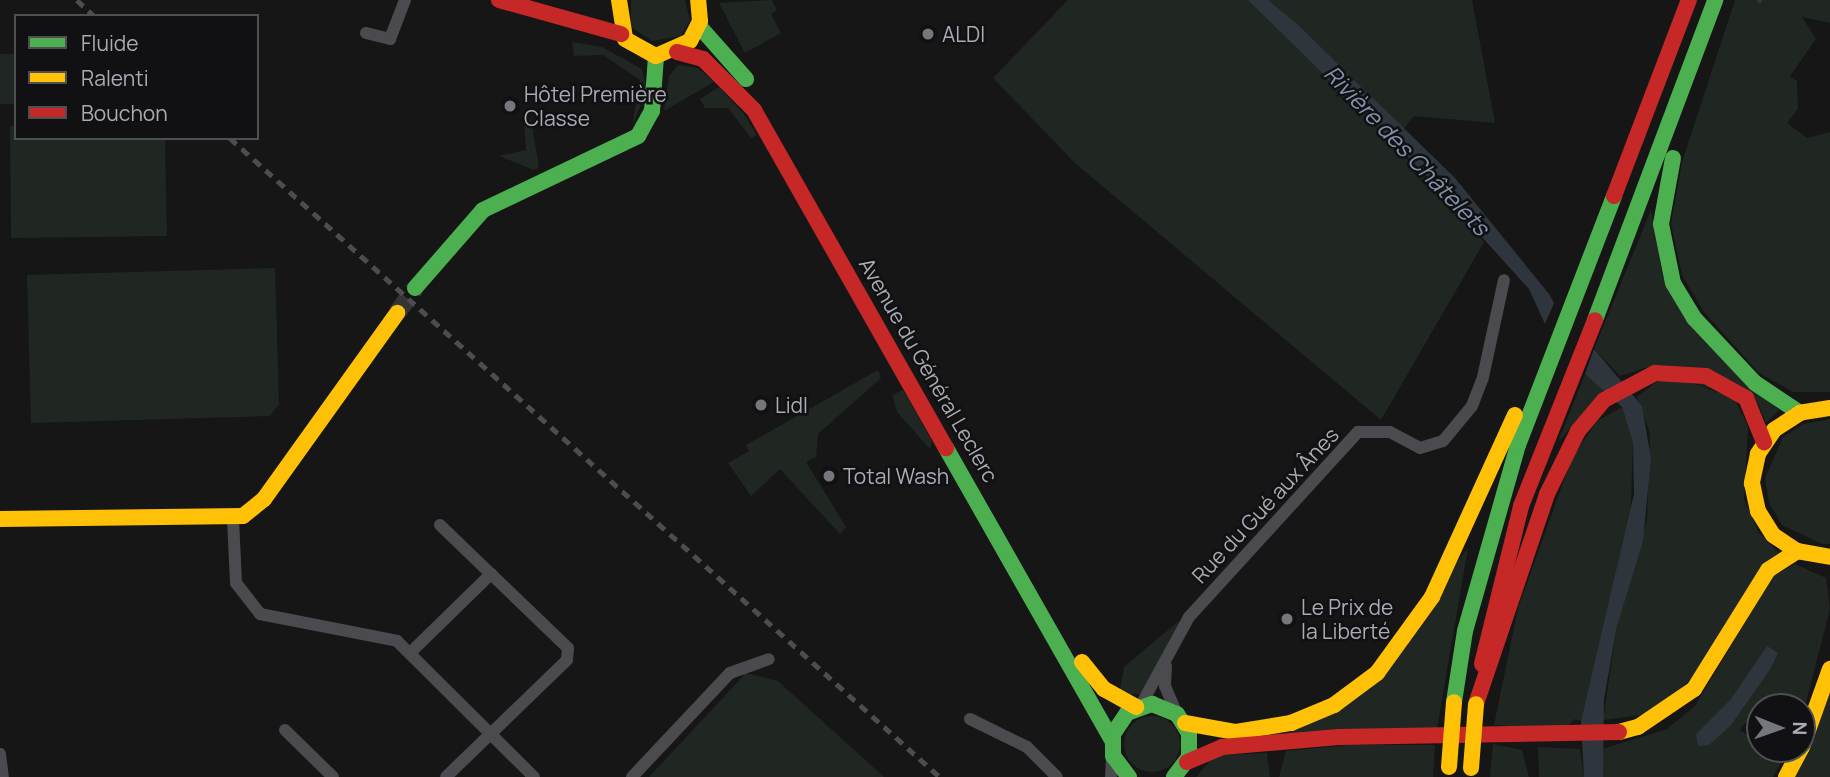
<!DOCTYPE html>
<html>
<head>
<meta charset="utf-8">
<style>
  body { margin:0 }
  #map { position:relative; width:1830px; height:777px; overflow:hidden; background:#161616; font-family:Manrope,sans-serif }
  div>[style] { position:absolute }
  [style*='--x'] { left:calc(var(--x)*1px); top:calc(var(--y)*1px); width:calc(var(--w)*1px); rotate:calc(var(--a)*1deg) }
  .green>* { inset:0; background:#202622 }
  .round { border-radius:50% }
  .water>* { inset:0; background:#2f353c }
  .stream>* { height:4.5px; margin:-2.25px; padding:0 2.25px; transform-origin:2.25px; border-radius:2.25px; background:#2f353c }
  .secondary-tunnel>* { height:18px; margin-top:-9px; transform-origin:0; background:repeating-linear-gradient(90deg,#333436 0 18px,transparent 0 27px) }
  .street>* { height:12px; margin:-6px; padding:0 6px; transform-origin:6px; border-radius:6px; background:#4b4b4f }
  .fast>* { height:16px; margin:-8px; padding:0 8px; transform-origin:8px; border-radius:8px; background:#4caf50 }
  .slow>* { height:16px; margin:-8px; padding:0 8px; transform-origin:8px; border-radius:8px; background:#ffc107 }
  .jam>* { height:16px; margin:-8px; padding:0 8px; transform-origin:8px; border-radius:8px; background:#c62828 }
  .rail>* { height:4.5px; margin-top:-2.25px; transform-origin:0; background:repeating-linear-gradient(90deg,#4c4d4f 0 9px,transparent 0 16px) }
  .slow-bridge>* { height:16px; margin:-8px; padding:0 8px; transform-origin:8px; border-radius:8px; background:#ffc107 }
  .dots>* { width:19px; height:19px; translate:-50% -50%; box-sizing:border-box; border:4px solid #111012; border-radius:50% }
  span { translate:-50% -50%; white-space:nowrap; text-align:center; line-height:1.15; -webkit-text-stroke:5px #111012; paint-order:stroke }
  .poi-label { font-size:21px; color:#a9abb5 }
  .left { translate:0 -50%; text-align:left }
  .street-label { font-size:21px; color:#a9abb5 }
  .water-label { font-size:23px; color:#8393ad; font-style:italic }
  .legend { position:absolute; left:14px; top:14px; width:245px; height:126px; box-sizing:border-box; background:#111012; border:2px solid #4e4e53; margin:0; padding:9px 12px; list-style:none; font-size:21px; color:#a9abb5 }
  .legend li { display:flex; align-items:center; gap:14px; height:35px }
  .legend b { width:35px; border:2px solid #4e4e53 }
  .north { position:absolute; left:1746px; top:693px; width:70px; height:70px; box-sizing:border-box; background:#111012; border:2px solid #4e4e53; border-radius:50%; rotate:91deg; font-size:19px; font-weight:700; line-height:28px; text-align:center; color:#a9abb5 }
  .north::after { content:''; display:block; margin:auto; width:24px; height:32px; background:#76777d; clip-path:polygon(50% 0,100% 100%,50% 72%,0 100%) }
</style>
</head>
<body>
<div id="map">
  <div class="green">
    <i style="clip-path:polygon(631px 0,685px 0,690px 20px,681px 36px,652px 41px,631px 27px)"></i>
    <i style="clip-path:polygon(772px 0,777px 10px,771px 14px,781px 33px,745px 53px,719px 3px)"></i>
    <i style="clip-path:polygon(1068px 0,1472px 0,1495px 123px,1414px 116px,1392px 143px,1484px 242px,1381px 420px,1075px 163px,993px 78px)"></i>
    <i style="clip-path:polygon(1735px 0,1830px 0,1830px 23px,1802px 17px,1816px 39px,1790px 76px,1797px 81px,1798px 109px,1787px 123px,1807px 138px,1830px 132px,1830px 392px,1793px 392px,1759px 373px,1704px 312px,1682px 275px,1671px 224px,1682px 162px)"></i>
    <i style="clip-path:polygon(572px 42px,602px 47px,642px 69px,647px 91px,632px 126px,640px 80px,603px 55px,574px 56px)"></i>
    <i style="clip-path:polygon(0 54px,16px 54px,16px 104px,0 104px)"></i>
    <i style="clip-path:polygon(678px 65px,698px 68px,714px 82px,664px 111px,669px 76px)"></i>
    <i style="clip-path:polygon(719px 87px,744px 114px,757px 135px,751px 138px,728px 108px,705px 108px,700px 99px)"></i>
    <i style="clip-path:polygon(524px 120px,531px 120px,539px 167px,534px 170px,499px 156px,526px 150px)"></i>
    <i style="clip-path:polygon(10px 126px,16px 126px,16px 138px,165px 138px,167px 236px,11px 238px)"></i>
    <i style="clip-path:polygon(1651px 210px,1663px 278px,1779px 410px,1766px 423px,1758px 403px,1645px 368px,1620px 376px,1594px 349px)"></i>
    <i style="clip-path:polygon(275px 268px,279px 404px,270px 416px,31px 423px,27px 275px)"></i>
    <i style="clip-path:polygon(878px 370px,881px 378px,818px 434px,816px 457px,806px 462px,846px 527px,840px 534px,780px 469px,751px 496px,728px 463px,749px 451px,746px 445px)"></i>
    <i style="clip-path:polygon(1585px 374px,1606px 387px,1558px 442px)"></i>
    <i style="clip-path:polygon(1681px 379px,1734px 398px,1748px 426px,1744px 500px,1759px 533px,1779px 553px,1702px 667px,1656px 713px,1603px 720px,1617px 626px,1647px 520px,1650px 433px,1637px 397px,1656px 382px)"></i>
    <i style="clip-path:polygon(903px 390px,932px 441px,930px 449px,897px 412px,892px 395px)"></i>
    <i style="clip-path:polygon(1622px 407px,1633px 443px,1630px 529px,1581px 721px,1575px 719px,1563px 730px,1494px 725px,1518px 608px,1572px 458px,1597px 421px)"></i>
    <i style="clip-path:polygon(1830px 419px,1830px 544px,1822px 544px,1782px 525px,1769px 503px,1765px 478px,1783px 437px,1803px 424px)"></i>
    <i style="clip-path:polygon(1468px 548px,1437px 729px,1280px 737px,1345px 703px)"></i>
    <i style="clip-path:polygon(1795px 564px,1826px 578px,1830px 609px,1802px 718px,1802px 707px,1760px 707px,1760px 731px,1745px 723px,1740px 730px,1782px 761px,1773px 777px,1603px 777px,1602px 749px,1667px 729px,1695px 706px,1773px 576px)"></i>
    <i style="clip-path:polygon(1180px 620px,1141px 694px,1119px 694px,1124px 667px)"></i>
    <i style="clip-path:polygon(746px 673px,778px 681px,884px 777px,649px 777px)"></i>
    <i style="clip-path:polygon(1830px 689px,1830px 777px,1791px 777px)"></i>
    <i class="round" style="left:1124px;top:716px;width:56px;height:56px"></i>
    <i style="clip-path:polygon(1493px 744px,1522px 750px,1529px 777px,1490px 777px)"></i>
    <i style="clip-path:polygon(1348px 745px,1435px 745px,1433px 777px,1279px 777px,1286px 751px)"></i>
    <i style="clip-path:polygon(1538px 747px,1580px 749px,1584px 777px,1539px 777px)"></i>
    <i style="clip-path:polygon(1267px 753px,1270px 777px,1196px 777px,1215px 755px)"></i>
  </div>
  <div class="water">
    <i style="clip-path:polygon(1248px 0,1268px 0,1298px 25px,1455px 178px,1549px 294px,1554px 303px,1545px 324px,1529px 289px,1423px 172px)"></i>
    <i style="clip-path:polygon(1594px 349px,1642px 406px,1651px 459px,1643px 541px,1617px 626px,1604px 699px,1603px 777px,1584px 777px,1581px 721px,1634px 494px,1633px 443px,1622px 407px,1585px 374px)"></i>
    <i style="clip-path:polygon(1767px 646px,1778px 653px,1769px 671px,1731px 725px,1709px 745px,1698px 746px,1696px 734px,1731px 699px)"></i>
  </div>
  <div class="stream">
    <i style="--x:1759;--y:1;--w:1;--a:-90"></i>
  </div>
  <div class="secondary-tunnel">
    <i style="--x:397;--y:313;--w:31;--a:-54"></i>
  </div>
  <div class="street">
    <i style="--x:366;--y:33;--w:25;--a:14"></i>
    <i style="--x:390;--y:39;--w:42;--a:-69"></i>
    <i style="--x:233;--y:519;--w:64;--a:87.3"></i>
    <i style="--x:236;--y:583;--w:39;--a:52"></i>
    <i style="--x:260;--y:614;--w:140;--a:11.1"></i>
    <i style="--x:397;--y:641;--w:193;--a:44.8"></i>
    <i style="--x:440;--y:525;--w:71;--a:43.9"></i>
    <i style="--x:411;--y:652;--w:112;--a:-44.3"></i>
    <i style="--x:491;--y:574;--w:107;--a:43.9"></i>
    <i style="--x:568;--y:648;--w:12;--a:95"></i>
    <i style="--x:567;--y:660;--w:168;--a:136"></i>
    <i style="--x:1166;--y:666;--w:20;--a:93"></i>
    <i style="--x:1165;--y:686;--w:30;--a:67"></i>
    <i style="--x:1141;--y:705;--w:100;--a:-61.4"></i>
    <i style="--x:1189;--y:617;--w:251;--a:-47.6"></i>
    <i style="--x:1358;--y:432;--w:32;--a:0"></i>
    <i style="--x:1390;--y:432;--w:34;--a:28"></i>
    <i style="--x:1420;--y:448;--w:24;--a:-17"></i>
    <i style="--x:1443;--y:441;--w:45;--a:-50.4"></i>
    <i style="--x:1472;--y:406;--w:31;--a:-69"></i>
    <i style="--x:1483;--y:377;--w:99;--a:-77.8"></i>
    <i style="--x:970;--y:719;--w:64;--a:26.2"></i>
    <i style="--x:1027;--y:747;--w:42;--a:45"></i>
    <i style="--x:285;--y:730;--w:67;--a:44.4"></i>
    <i style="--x:0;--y:754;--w:23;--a:83"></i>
    <i style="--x:632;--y:777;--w:143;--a:-46.7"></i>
    <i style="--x:730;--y:673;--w:41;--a:-19.7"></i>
    <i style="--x:1111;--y:777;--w:22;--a:-87"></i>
  </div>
  <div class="fast">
    <i style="--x:699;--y:26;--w:71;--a:48.4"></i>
    <i style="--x:1673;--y:158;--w:67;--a:100.3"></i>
    <i style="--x:1661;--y:224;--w:60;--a:78.5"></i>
    <i style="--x:1673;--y:283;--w:41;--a:59"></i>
    <i style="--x:1694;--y:318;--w:89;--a:46.8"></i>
    <i style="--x:1755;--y:383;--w:54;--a:33.7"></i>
    <i style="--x:415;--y:288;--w:103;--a:-48.9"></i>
    <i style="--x:483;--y:210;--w:172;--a:-25.5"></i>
    <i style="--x:638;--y:136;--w:29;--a:-61"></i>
    <i style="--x:652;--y:111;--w:55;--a:-85.8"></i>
    <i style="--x:1595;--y:320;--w:342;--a:-69.4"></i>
    <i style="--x:946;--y:448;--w:336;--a:60.4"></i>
    <i style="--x:1454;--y:702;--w:72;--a:-81.2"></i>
    <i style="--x:1465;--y:631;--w:193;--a:-74.1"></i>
    <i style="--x:1518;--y:445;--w:267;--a:-68.9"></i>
    <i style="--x:1129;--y:777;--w:26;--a:-127"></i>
    <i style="--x:1113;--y:756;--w:22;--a:-90"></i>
    <i style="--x:1113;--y:734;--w:25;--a:-56"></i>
    <i style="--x:1127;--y:713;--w:27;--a:-20"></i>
    <i style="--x:1152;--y:704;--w:27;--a:22"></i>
    <i style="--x:1177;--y:714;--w:22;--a:58"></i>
    <i style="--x:1189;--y:733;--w:24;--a:90"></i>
    <i style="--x:1189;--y:757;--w:25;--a:127"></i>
  </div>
  <div class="slow">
    <i style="--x:619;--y:0;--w:39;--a:81"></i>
    <i style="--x:625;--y:39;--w:35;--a:29"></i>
    <i style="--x:656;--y:56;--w:37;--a:-24"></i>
    <i style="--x:690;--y:41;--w:22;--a:-63"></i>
    <i style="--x:700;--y:21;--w:21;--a:-95"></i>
    <i style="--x:1830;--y:408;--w:30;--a:171"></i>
    <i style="--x:1800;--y:413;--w:31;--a:147"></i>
    <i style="--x:1774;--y:430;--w:29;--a:124"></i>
    <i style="--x:1758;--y:454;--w:30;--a:102"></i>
    <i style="--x:1752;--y:483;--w:29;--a:78"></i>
    <i style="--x:1758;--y:511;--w:28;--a:58"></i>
    <i style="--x:1773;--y:535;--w:29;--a:34"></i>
    <i style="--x:1797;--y:551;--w:34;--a:10"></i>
    <i style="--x:0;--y:519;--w:243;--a:-0.7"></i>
    <i style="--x:243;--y:516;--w:27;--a:-39"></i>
    <i style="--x:264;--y:499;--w:229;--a:-54.4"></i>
    <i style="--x:1082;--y:662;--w:35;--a:51"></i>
    <i style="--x:1104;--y:689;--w:37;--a:29"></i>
    <i style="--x:1185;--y:723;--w:52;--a:10"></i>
    <i style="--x:1236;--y:732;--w:56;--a:-9.3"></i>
    <i style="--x:1291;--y:723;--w:47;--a:-22.7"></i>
    <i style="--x:1334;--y:705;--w:54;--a:-36.7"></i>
    <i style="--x:1377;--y:673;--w:94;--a:-54.1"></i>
    <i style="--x:1432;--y:597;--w:200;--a:-65.5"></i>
    <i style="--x:1619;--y:732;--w:20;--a:-15"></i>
    <i style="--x:1638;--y:727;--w:68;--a:-34.2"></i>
    <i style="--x:1694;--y:689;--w:140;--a:-58.1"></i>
    <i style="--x:1768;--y:570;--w:35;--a:-33"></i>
    <i style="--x:1802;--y:747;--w:83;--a:-70.3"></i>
    <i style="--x:1786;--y:777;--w:32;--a:-62"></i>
  </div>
  <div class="jam">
    <i style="--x:499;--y:0;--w:127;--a:15.6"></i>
    <i style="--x:677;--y:52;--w:27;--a:15"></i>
    <i style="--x:703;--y:59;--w:72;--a:45"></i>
    <i style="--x:754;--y:110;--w:389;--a:60.4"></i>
    <i style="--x:1614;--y:196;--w:210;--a:-69.1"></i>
    <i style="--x:1482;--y:664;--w:163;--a:-76.1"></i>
    <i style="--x:1521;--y:506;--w:200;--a:-68.3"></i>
    <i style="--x:1476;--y:704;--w:222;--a:-71.3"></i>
    <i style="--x:1547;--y:494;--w:70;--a:-63.8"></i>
    <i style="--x:1578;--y:431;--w:40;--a:-50"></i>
    <i style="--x:1604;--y:400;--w:58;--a:-27.9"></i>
    <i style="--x:1655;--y:373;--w:51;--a:3.4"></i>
    <i style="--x:1706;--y:376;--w:46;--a:28.8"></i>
    <i style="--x:1746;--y:398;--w:48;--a:67.8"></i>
    <i style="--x:1187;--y:762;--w:38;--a:-23"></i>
    <i style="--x:1222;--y:747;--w:117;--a:-4.9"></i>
    <i style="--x:1339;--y:737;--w:280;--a:-1"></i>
  </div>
  <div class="rail">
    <i style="--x:77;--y:0;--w:23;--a:43"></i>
    <i style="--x:230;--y:138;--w:955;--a:41.99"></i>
  </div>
  <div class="slow-bridge">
    <i style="--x:1449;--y:767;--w:65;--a:-85.6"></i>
    <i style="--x:1471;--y:768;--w:64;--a:-85.5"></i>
  </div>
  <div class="dots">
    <i style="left:928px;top:34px;background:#76777d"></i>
    <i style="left:510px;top:106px;background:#76777d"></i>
    <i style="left:761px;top:405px;background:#76777d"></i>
    <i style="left:829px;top:476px;background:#76777d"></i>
    <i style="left:1287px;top:619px;background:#76777d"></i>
  </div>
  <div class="poi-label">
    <span class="left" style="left:942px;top:34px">ALDI</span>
    <span class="left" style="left:524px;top:106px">Hôtel Première<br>Classe</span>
    <span class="left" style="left:775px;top:405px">Lidl</span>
    <span class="left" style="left:843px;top:476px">Total Wash</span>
    <span class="left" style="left:1301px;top:619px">Le Prix de<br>la Liberté</span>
  </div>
  <div class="street-label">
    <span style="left:929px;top:370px;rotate:60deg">Avenue du Général Leclerc</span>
    <span style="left:1265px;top:505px;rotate:-47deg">Rue du Gué aux Ânes</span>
  </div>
  <div class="water-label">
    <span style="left:1407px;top:150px;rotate:46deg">Rivière des Châtelets</span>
  </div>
  <ul class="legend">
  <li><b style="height:9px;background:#4caf50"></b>Fluide</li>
  <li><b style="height:9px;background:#ffc107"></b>Ralenti</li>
  <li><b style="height:9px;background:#c62828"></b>Bouchon</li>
  </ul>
  <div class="north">N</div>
</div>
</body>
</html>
